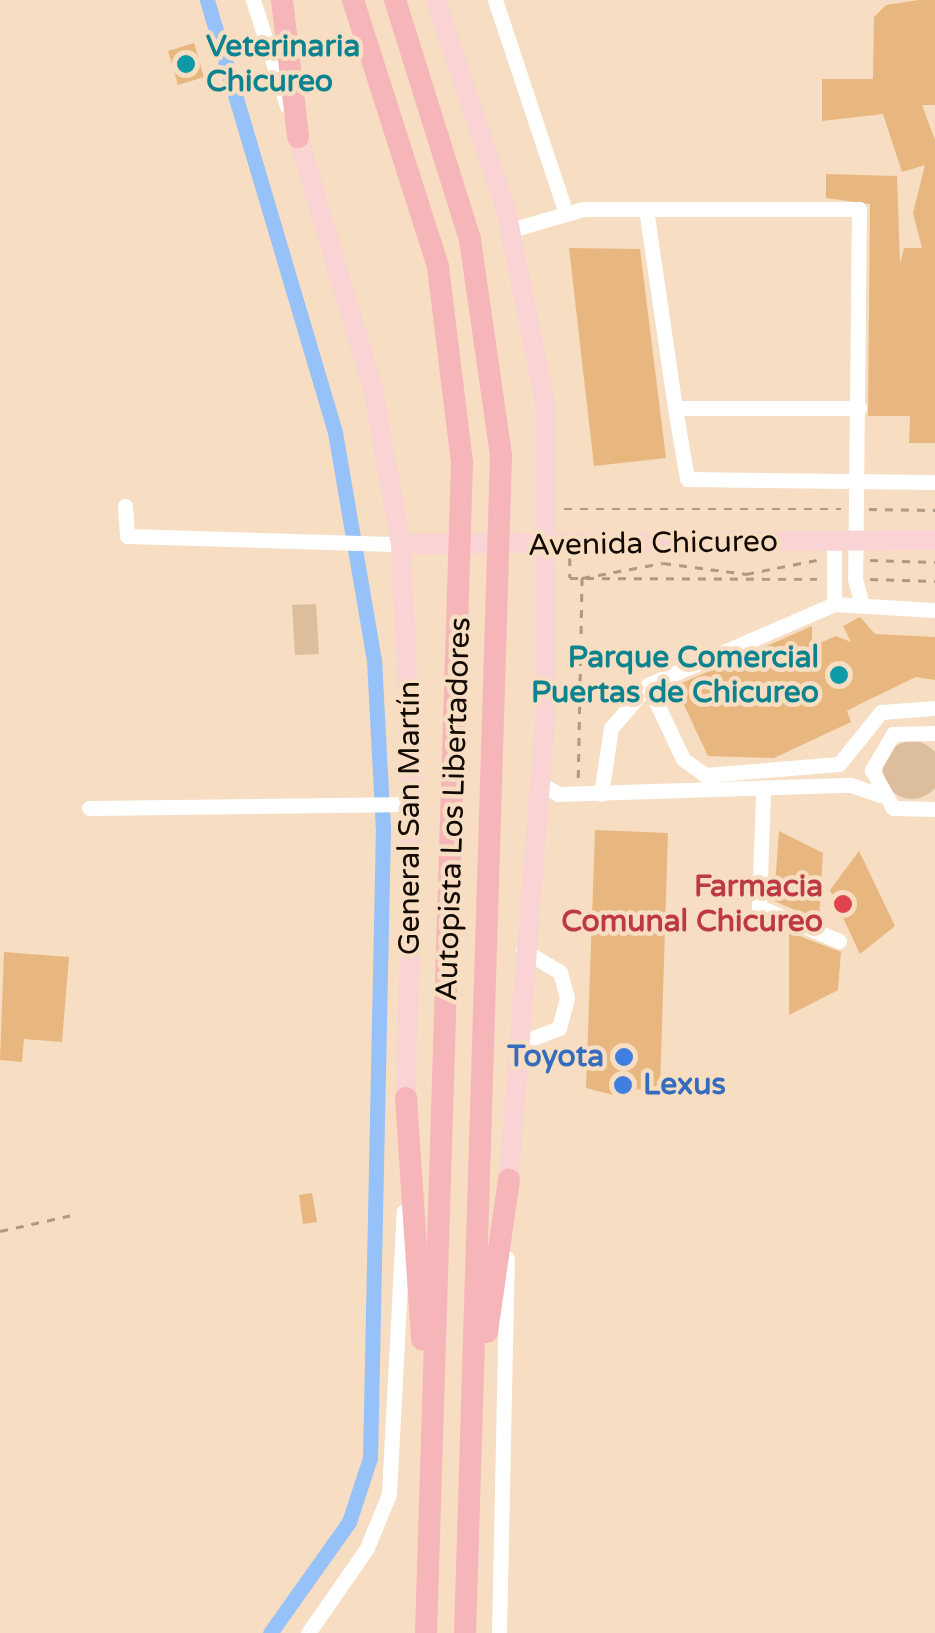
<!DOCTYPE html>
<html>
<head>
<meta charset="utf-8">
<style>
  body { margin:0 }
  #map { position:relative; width:935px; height:1633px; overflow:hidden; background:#f7ddc1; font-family:"Varela Round",sans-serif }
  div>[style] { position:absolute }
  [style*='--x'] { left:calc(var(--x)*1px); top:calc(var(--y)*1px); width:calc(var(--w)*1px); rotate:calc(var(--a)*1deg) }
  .green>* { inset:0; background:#ddbe9c }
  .round { border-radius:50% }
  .canal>* { height:15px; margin:-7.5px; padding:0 7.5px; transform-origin:7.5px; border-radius:7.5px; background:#96c1f9 }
  .building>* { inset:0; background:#e8b77f }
  .path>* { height:2.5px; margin-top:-1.25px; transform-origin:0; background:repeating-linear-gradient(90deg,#ae9a84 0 8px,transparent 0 16px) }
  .minor>* { height:15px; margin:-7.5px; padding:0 7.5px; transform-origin:7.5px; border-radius:7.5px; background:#fff }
  .major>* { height:20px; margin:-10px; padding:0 10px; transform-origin:10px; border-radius:10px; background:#fad3d4 }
  .highway>* { height:22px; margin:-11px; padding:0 11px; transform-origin:11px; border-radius:11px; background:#f6b5b8 }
  .dots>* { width:28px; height:28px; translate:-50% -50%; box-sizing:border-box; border:5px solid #f7ddc1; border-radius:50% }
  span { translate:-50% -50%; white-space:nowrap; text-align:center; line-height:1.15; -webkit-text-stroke:9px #f7ddc1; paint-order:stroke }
  .culture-label { font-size:30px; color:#0d838f; font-weight:700 }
  .left { translate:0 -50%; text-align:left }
  .right { translate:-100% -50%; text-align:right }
  .street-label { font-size:30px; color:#130b03 }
  .health-label { font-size:30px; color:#be3a42; font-weight:700 }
  .shop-label { font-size:30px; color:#366cbe; font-weight:700 }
</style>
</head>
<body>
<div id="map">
  <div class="green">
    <i style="clip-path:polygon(316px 604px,319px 654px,295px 655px,292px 605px)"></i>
    <i class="round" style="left:883px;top:741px;width:58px;height:58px"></i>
  </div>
  <div class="canal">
    <i style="--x:207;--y:0;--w:451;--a:73.5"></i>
    <i style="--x:335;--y:432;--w:230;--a:80.3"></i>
    <i style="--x:374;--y:659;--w:169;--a:87"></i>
    <i style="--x:383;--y:828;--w:630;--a:91.18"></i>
    <i style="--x:370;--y:1458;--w:67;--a:108.2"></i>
    <i style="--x:349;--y:1522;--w:136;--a:125.4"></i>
  </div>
  <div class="building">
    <i style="clip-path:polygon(919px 0,935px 0,935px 105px,922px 105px,935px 140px,935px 443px,909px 443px,910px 416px,868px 416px,870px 204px,826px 198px,826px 174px,897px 176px,900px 264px,904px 248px,922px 248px,913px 213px,925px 165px,902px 172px,883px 114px,822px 121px,822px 79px,873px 79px,874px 17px,886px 5px)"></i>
    <i style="clip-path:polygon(194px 43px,204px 77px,178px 85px,168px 51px)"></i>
    <i style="clip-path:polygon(569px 248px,640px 249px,666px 458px,594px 466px)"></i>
    <i style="clip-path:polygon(860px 617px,875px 634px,935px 637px,935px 680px,916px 677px,860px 704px,847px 711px,851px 722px,774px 758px,708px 756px,675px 686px,812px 626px,812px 646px,836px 636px,851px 642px,843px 626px)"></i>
    <i style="clip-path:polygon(595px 830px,668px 833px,660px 1090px,626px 1089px,625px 1098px,586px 1088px)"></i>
    <i style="clip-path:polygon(779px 831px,823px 853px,819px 920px,774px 901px)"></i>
    <i style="clip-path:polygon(859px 851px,895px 926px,860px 954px,830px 890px)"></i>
    <i style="clip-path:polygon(789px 932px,841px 952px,838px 990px,789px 1015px)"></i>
    <i style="clip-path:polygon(4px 952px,69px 957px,62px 1042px,24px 1039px,22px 1062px,0 1060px)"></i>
    <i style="clip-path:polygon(312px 1193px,317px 1222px,303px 1224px,299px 1195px)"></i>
  </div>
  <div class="path">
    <i style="--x:564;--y:509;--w:277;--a:0"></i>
    <i style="--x:869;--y:509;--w:66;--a:0.9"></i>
    <i style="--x:570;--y:558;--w:20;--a:90"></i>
    <i style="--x:570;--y:578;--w:247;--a:0.2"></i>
    <i style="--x:870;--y:560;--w:65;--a:1.8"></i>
    <i style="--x:870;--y:579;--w:65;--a:1.8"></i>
    <i style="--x:578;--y:778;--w:200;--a:-88.9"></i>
    <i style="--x:582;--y:578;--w:82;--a:-10.5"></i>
    <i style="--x:663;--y:563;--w:84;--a:7.5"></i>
    <i style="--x:746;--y:574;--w:72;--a:-11.2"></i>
    <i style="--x:0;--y:1231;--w:74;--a:-12.5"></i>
  </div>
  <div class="minor">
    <i style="--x:253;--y:0;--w:111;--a:72.2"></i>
    <i style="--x:495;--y:0;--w:225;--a:71.6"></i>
    <i style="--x:646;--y:209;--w:201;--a:81.7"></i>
    <i style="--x:675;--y:408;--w:184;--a:0"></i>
    <i style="--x:859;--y:209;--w:370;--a:90.6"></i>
    <i style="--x:855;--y:579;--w:27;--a:75"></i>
    <i style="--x:511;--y:230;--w:75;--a:-16.3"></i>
    <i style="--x:583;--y:209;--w:276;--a:0"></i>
    <i style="--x:675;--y:408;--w:72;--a:80.4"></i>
    <i style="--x:687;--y:479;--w:248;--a:0.7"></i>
    <i style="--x:125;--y:506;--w:30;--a:86"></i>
    <i style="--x:127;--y:536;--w:274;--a:1.7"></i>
    <i style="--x:834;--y:604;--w:61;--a:-90"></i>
    <i style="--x:648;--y:685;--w:82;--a:64.7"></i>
    <i style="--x:683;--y:759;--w:27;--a:36"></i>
    <i style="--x:705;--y:775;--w:134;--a:-4.7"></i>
    <i style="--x:839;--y:764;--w:67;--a:-51.1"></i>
    <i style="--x:881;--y:712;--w:54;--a:-4.2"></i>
    <i style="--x:935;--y:733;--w:42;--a:178.6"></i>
    <i style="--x:893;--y:734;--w:42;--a:120.3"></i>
    <i style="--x:872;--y:770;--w:43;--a:61.1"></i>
    <i style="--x:893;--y:808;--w:42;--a:1.4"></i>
    <i style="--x:541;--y:784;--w:20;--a:30"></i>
    <i style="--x:558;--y:794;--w:293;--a:-1.8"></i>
    <i style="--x:851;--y:785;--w:31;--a:19"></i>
    <i style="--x:601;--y:794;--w:67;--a:-81.4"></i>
    <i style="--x:611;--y:728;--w:57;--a:-49.3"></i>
    <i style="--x:648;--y:685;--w:203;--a:-23.5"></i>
    <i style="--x:834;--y:604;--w:101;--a:3.4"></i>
    <i style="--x:763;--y:794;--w:113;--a:92"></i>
    <i style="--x:759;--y:907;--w:87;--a:23"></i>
    <i style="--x:89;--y:808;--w:324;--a:-0.7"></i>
    <i style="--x:516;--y:1045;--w:46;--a:-21.6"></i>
    <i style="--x:559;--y:1028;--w:31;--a:-75"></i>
    <i style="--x:567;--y:998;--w:27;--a:-105"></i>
    <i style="--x:560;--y:972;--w:43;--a:-149.3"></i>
    <i style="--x:308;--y:1633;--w:103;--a:-55.2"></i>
    <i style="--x:367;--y:1548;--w:58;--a:-67.8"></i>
    <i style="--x:389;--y:1494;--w:283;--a:-87"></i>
    <i style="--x:499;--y:1633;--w:375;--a:-88.8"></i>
  </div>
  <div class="major">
    <i style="--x:436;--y:0;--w:217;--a:71.5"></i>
    <i style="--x:505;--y:206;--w:201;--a:78.5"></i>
    <i style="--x:545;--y:403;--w:317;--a:90"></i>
    <i style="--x:545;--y:720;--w:461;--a:94.5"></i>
    <i style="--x:298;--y:137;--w:263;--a:73.4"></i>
    <i style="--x:373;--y:389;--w:158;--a:79.8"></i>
    <i style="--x:401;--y:544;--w:260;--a:87.4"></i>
    <i style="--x:413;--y:804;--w:294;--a:91.4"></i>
    <i style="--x:401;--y:544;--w:534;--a:-0.43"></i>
  </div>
  <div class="highway">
    <i style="--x:282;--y:0;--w:138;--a:83.3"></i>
    <i style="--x:353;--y:0;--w:280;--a:72.3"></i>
    <i style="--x:438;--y:267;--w:196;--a:83"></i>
    <i style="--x:462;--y:462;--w:1172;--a:91.76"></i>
    <i style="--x:395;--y:0;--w:251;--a:72.6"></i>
    <i style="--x:470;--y:240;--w:218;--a:81.8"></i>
    <i style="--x:501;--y:456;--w:1178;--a:91.75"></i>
    <i style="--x:406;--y:1098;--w:242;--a:86.2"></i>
    <i style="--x:487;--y:1332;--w:154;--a:-81.8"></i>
  </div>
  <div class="dots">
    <i style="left:186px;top:64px;background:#0f9aa8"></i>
    <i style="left:839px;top:675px;background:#0f9aa8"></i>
    <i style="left:843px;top:904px;background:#e0444e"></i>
    <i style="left:624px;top:1057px;background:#3f7fe0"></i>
    <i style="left:623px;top:1085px;background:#3f7fe0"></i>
  </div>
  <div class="culture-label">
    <span class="left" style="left:206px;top:64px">Veterinaria<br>Chicureo</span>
    <span class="right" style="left:819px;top:675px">Parque Comercial<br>Puertas de Chicureo</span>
  </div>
  <div class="street-label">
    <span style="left:653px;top:544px;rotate:-1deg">Avenida Chicureo</span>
    <span style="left:454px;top:809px;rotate:-88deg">Autopista Los Libertadores</span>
    <span style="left:410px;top:818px;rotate:-90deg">General San Martín</span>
  </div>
  <div class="health-label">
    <span class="right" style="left:823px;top:904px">Farmacia<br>Comunal Chicureo</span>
  </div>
  <div class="shop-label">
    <span class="right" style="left:604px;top:1057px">Toyota</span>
    <span class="left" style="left:643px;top:1085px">Lexus</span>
  </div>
</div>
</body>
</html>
